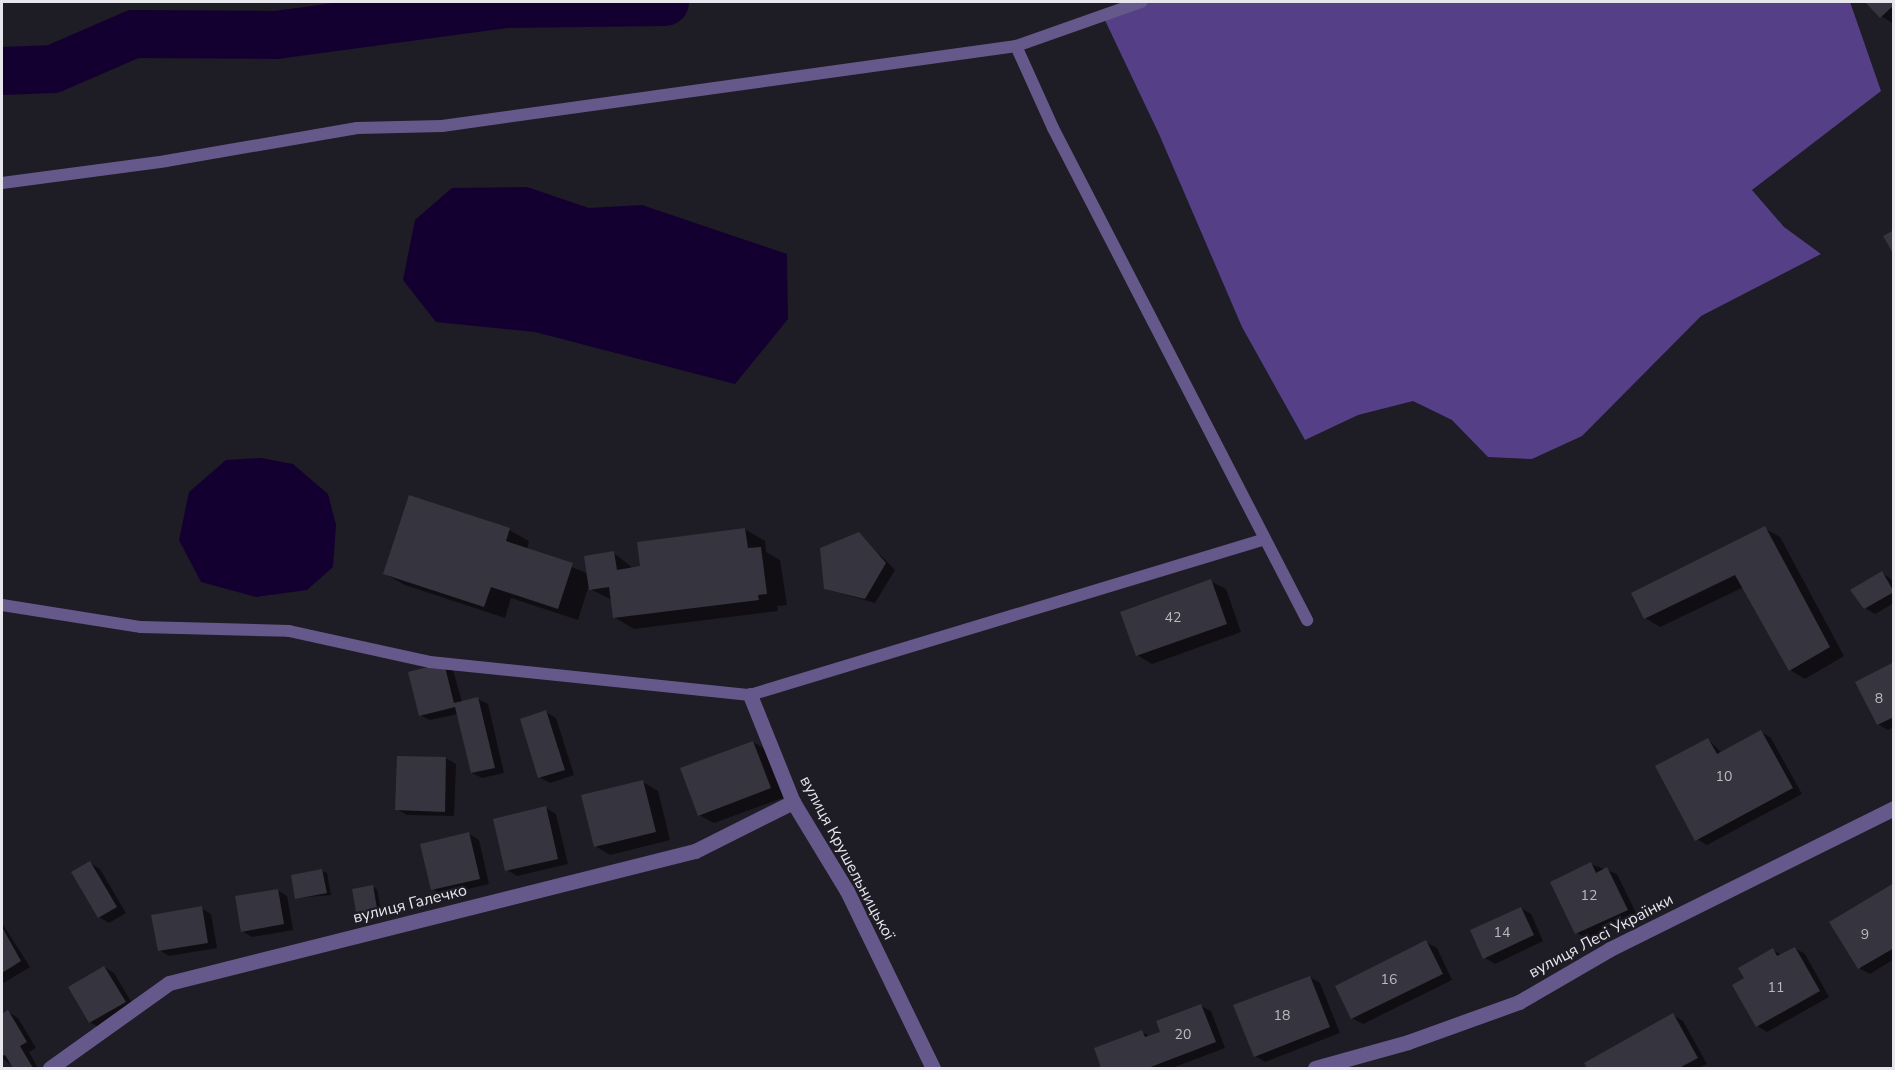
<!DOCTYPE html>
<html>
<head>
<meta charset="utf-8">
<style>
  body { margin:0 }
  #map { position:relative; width:1895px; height:1070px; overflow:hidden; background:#1e1c25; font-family:"Nunito Sans",sans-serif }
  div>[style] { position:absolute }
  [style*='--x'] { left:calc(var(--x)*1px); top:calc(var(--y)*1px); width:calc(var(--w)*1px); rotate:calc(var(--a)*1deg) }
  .forest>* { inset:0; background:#554088 }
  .water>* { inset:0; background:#130030 }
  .shadow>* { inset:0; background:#0007 }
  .river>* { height:48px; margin:-24px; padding:0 24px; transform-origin:24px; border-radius:24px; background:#130030 }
  .building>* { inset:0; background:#36343e }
  .service>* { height:12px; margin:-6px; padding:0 6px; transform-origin:6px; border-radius:6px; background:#65598b }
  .minor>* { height:15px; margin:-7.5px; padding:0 7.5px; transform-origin:7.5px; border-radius:7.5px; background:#65598b }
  span { translate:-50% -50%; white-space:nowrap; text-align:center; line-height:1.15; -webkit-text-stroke:4.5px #1e1c25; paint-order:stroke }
  .number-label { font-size:14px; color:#bcbac1 }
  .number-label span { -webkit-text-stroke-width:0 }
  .street-label { font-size:16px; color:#e8e6ed }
  .frame { position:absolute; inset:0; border:3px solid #e8e6ed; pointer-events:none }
</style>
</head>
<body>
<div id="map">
  <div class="forest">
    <i style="clip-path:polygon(1140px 2px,1850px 2px,1881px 91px,1752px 190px,1784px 227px,1821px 254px,1701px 316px,1582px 436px,1532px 459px,1488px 457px,1452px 420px,1413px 401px,1358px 415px,1305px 440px,1242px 327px,1159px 134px,1102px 14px)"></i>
  </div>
  <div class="water">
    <i style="clip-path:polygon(527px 187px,589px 208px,642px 205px,787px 254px,788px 319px,735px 384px,535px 332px,436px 322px,403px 280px,415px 220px,452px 188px)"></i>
    <i style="clip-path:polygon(261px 458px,293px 464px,328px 494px,336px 525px,333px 567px,307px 590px,256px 597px,201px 582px,179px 540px,189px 492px,226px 460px)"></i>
  </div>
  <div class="shadow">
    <i style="clip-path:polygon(1867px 2px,1894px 2px,1894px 24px,1881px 16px)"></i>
    <i style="clip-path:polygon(1764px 528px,1780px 537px,1844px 656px,1805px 679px,1790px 670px,1744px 587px,1660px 627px,1645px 618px)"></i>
    <i style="clip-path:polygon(745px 529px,765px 541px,766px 552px,780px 560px,787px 605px,777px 606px,778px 611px,634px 629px,614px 617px,612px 600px,588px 588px,578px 620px,511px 598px,505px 618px,405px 585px,385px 574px,509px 530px,529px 541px,527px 549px,589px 574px,614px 553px,634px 569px)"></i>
    <i style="clip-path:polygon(858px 533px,895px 570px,875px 603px,825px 589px)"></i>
    <i style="clip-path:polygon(1882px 573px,1894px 581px,1894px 603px,1875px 614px,1865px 608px)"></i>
    <i style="clip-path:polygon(1210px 581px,1226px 589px,1241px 632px,1152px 664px,1137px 655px)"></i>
    <i style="clip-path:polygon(1894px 664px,1894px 727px,1888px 730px,1878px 724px)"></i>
    <i style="clip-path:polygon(443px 665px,453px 670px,462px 702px,478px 699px,488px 704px,504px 773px,482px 778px,472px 773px,458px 714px,430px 720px,420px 715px)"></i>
    <i style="clip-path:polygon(546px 712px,556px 718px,574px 775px,550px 783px,539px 777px)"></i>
    <i style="clip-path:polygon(1761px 732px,1771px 738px,1802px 794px,1707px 845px,1697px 839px,1708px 739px,1722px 753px)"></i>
    <i style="clip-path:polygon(753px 742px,768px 751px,785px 797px,714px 823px,699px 815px)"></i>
    <i style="clip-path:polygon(446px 758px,456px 764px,454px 816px,407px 815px,397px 809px)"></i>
    <i style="clip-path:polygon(643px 782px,658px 791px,670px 840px,610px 855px,595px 846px)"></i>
    <i style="clip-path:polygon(546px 808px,556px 814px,568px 864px,517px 876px,507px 870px)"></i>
    <i style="clip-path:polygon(469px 834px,479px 840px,489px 884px,443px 895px,433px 889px)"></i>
    <i style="clip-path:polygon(90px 863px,100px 869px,126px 913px,109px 923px,99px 917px)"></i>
    <i style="clip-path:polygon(1591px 864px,1617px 874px,1637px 915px,1587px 939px,1577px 933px,1552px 882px)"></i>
    <i style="clip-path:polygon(322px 871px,327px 873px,331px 895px,297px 898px)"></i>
    <i style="clip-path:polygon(1894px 885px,1894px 959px,1870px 974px,1859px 968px)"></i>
    <i style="clip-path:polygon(373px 887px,377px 889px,382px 916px,363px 919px,358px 917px)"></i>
    <i style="clip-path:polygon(277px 890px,287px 896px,293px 930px,252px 937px,242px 931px)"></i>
    <i style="clip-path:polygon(201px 908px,211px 914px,217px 948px,169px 956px,159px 950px)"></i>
    <i style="clip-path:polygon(1521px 908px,1531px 914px,1543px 941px,1495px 964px,1485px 958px)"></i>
    <i style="clip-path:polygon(2px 923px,30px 967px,2px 984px)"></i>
    <i style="clip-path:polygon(1426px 942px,1437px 948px,1452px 980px,1363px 1024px,1352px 1018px)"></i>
    <i style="clip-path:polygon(1795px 948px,1805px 954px,1829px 997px,1767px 1032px,1757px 1026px,1746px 979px,1773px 950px,1782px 955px)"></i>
    <i style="clip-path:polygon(104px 967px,114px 973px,135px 1008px,100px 1028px,90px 1022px)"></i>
    <i style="clip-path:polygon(1310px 977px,1320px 983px,1340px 1033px,1265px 1062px,1255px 1056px)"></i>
    <i style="clip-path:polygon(1201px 1006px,1211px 1011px,1225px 1048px,1172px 1068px,1103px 1068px,1096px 1049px,1142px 1032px,1151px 1037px,1162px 1033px)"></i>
    <i style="clip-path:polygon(8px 1012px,18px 1018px,36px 1048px,29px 1052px,38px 1068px,15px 1068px,2px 1058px,2px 1016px)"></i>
    <i style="clip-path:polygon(1673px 1015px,1683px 1021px,1707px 1064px,1698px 1068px,1589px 1068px,1586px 1063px)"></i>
  </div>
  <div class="river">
    <i style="--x:2;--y:71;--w:51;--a:-2.2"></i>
    <i style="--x:53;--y:69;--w:88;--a:-23.4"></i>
    <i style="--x:134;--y:34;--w:142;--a:0.4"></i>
    <i style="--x:276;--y:35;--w:230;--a:-7.7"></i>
    <i style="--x:504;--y:4;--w:161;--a:-0.7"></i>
  </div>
  <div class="building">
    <i style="clip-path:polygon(1865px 2px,1894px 2px,1894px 5px,1880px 18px)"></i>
    <i style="clip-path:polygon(1894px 230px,1894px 255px,1883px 236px)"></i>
    <i style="clip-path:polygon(409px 495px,510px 528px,506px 541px,573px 563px,558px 609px,491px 587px,484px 607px,383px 574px)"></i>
    <i style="clip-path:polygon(1765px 526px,1830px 647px,1789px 671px,1735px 575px,1644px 619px,1631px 593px)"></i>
    <i style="clip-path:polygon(745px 528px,748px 548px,761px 547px,767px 594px,758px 595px,759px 600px,613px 618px,609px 587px,589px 590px,584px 556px,614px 551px,617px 570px,640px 566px,637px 542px)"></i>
    <i style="clip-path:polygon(859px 532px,886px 563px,865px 599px,824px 589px,820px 548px)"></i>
    <i style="clip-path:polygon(1882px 571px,1894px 592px,1864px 609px,1850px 590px)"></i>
    <i style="clip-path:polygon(1211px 579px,1227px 624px,1136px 656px,1120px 612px)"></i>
    <i style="clip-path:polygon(1894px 662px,1894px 717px,1877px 725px,1855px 682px)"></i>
    <i style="clip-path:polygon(444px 663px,454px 703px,478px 697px,495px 768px,471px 773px,455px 707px,419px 716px,408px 672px)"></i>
    <i style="clip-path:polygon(546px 710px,565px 770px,538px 778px,520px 719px)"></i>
    <i style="clip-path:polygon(1761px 730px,1793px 788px,1695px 841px,1655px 766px,1708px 738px,1717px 754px)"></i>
    <i style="clip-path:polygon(753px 741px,771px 788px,698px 816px,680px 768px)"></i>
    <i style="clip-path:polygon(397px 756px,446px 757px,445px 812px,395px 810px)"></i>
    <i style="clip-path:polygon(643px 780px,656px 832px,594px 847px,581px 795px)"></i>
    <i style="clip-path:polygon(546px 806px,558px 859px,505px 871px,493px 819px)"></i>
    <i style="clip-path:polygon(469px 832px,480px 879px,431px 890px,420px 844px)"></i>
    <i style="clip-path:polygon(90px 861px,117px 907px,98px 918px,71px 872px)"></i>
    <i style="clip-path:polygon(1591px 862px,1596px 873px,1607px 867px,1628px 910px,1575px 934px,1550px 882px)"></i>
    <i style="clip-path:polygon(322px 869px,327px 893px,295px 899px,291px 875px)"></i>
    <i style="clip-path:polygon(1894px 883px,1894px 948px,1858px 969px,1829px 922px)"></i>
    <i style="clip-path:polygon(373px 885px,378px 914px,357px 918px,352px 889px)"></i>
    <i style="clip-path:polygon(278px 889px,284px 924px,241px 932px,235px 896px)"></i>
    <i style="clip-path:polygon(202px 906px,208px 943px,158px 951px,151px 915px)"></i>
    <i style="clip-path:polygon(1521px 907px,1534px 935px,1483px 959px,1470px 930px)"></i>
    <i style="clip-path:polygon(2px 927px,21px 961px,2px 973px)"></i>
    <i style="clip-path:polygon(1426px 940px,1443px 974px,1351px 1019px,1335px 986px)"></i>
    <i style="clip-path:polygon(1795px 947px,1820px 991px,1756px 1027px,1732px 985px,1744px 978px,1738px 968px,1773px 948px,1777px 956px)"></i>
    <i style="clip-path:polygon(104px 966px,126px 1002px,89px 1023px,68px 987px)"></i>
    <i style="clip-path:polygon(1310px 976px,1330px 1027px,1254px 1057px,1233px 1005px)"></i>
    <i style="clip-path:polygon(1201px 1004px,1216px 1042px,1148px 1068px,1101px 1068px,1094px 1048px,1142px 1030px,1145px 1037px,1160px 1032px,1156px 1021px)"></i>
    <i style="clip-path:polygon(8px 1010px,27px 1042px,20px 1046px,33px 1068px,13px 1068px,5px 1055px,2px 1056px,2px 1014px)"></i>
    <i style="clip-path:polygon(1673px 1013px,1698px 1058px,1679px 1068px,1587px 1068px,1584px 1063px)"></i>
  </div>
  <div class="service">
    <i style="--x:1016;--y:46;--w:90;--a:65.7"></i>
    <i style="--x:1053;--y:128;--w:554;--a:62.69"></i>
    <i style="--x:2;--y:183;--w:165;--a:-7.6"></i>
    <i style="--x:166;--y:161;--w:194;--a:-9.8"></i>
    <i style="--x:357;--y:128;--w:85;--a:-1.3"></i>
    <i style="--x:442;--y:126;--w:580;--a:-7.93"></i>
    <i style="--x:1016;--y:46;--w:133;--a:-19.4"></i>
    <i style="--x:2;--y:605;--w:141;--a:9"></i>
    <i style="--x:141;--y:627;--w:148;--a:1.5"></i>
    <i style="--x:289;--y:631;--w:144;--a:12.4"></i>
    <i style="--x:430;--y:662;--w:322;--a:5.9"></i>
    <i style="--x:750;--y:695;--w:535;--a:-16.84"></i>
  </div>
  <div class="minor">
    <i style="--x:750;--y:695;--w:115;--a:68.1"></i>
    <i style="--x:793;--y:802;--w:104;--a:58.8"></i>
    <i style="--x:847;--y:891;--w:197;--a:64.1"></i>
    <i style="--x:50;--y:1068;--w:146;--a:-35.5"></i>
    <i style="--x:169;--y:983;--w:542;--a:-14.09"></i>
    <i style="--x:695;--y:851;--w:110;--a:-26.6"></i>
    <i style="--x:1315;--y:1068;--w:97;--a:-15.6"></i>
    <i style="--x:1408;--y:1042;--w:118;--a:-19.8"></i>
    <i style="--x:1519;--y:1002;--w:105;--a:-30.2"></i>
    <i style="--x:1610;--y:949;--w:317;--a:-26.4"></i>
  </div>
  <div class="number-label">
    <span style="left:1173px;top:618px">42</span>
    <span style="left:1879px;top:699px">8</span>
    <span style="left:1724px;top:777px">10</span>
    <span style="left:1589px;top:896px">12</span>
    <span style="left:1502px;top:933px">14</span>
    <span style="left:1865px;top:935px">9</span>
    <span style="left:1389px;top:980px">16</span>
    <span style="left:1776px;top:988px">11</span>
    <span style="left:1282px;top:1016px">18</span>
    <span style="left:1183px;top:1035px">20</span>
  </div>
  <div class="street-label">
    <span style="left:847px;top:858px;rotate:62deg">вулиця Крушельницької</span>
    <span style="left:410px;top:904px;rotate:-14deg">вулиця Галечко</span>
    <span style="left:1601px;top:936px;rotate:-28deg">вулиця Лесі Українки</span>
  </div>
  <div class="frame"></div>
</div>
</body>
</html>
